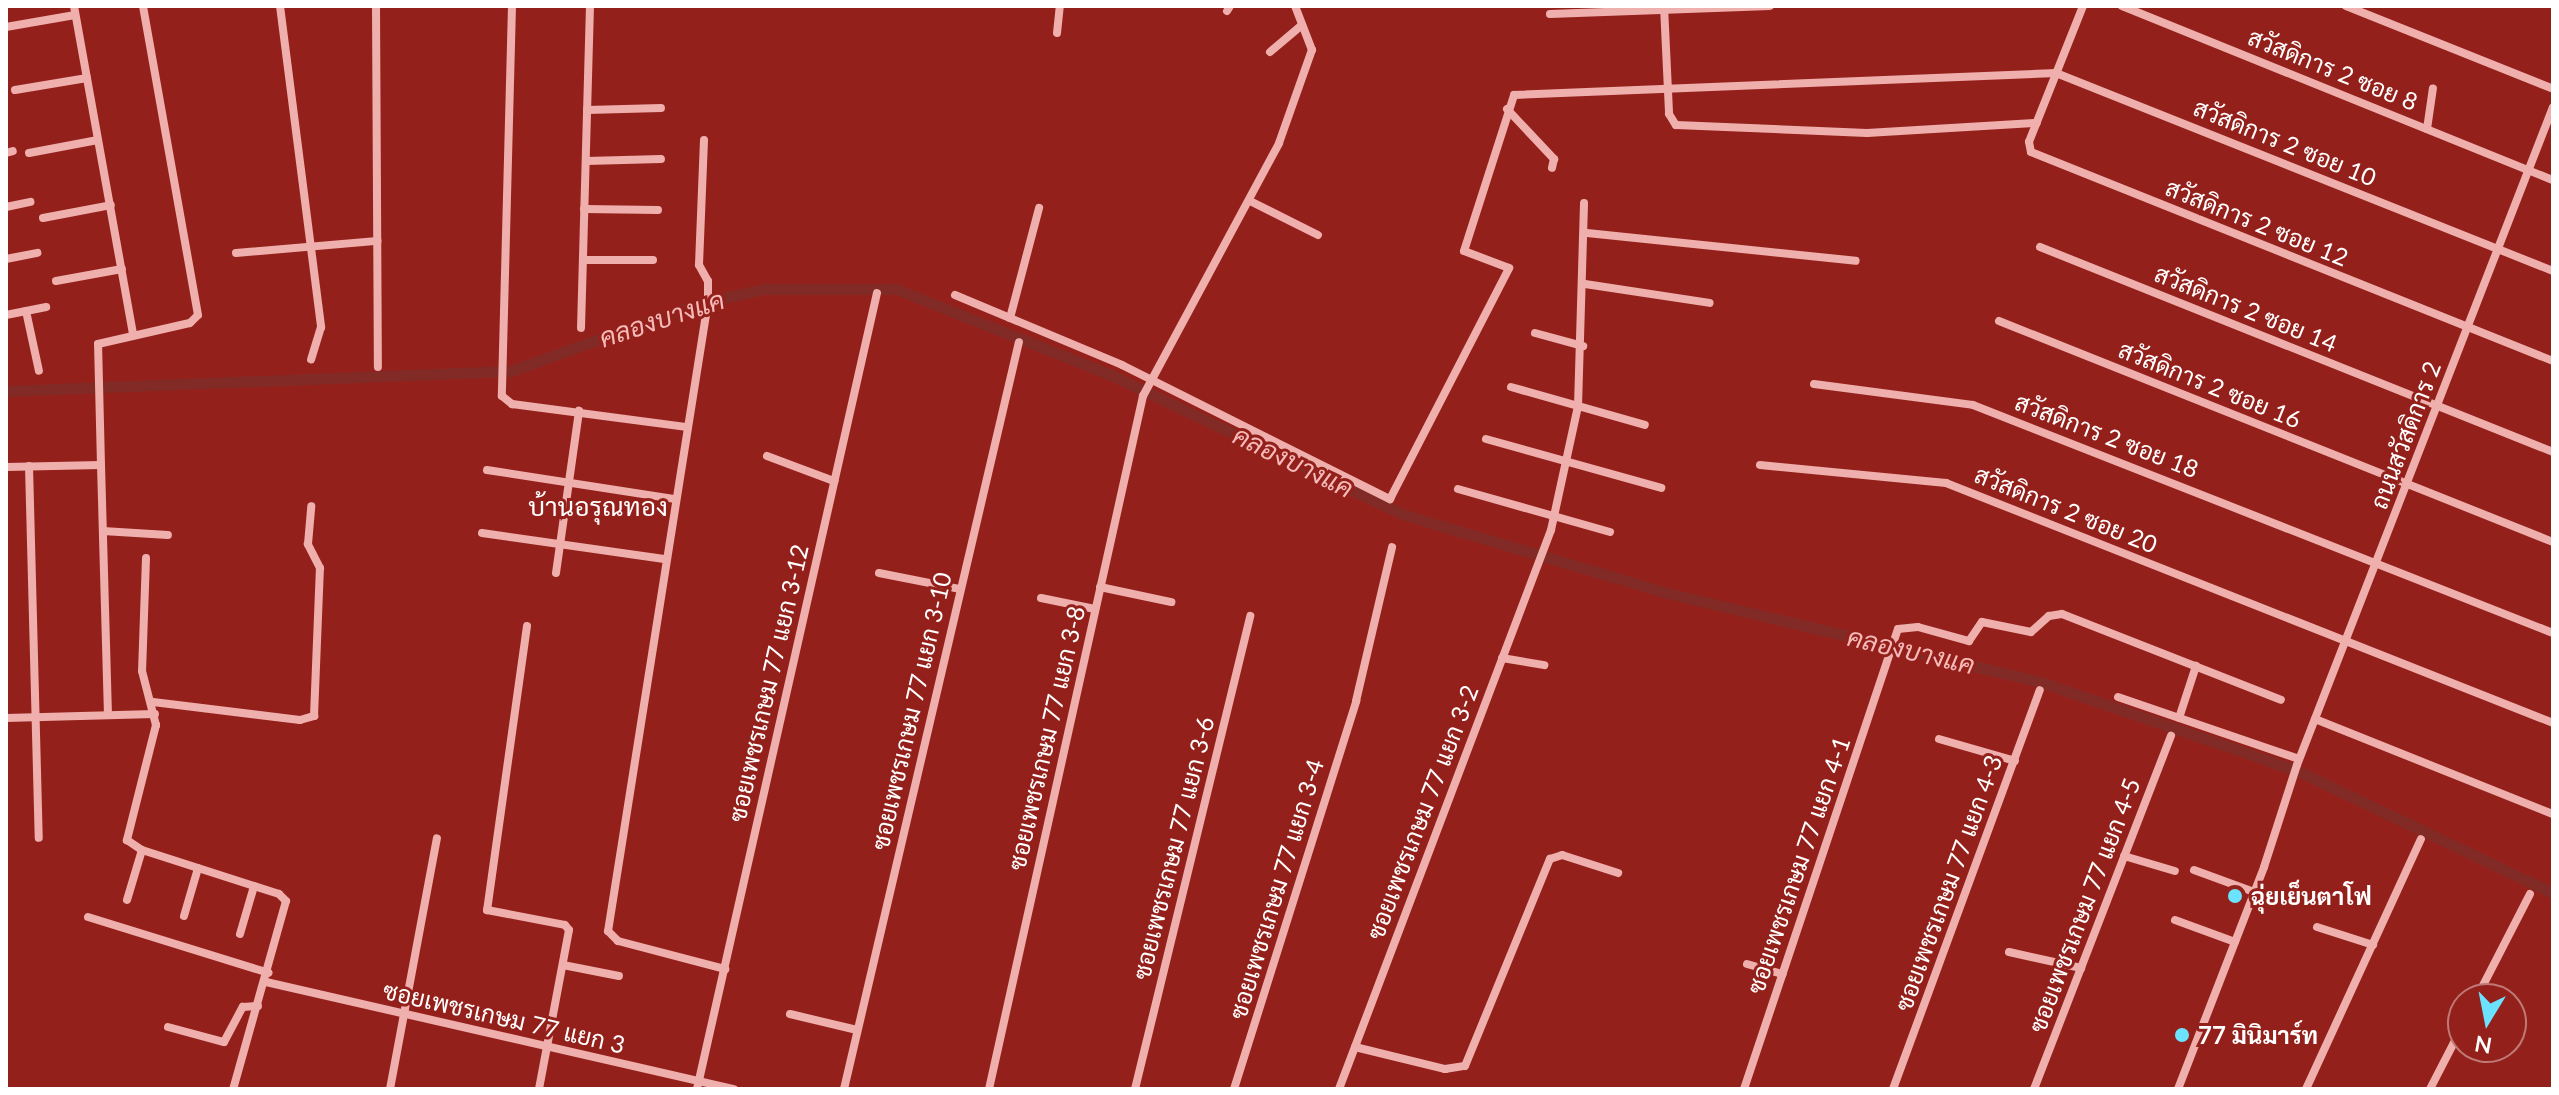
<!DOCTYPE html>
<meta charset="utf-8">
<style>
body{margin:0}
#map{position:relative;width:2559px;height:1095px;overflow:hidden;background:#94201b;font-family:Lato,Sarabun,sans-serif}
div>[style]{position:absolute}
.canal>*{height:11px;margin:-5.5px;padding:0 5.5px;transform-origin:5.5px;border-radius:5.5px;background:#822b26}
.street>*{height:8px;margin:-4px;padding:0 4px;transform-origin:4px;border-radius:4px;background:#efafad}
.dots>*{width:22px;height:22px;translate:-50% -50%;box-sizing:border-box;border:4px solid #94201b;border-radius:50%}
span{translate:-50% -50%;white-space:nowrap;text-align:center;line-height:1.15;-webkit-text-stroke:6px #94201b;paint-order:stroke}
.street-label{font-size:24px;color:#fff}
.poi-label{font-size:24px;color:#fff;font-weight:700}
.left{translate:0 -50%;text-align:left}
.water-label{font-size:26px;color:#f6bab9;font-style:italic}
.neighbourhood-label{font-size:26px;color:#fff}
.frame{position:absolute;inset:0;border:8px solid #fff;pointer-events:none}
.north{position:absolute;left:2447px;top:983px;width:80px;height:80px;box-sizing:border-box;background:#94201b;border:2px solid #bf7976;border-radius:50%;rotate:190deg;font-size:22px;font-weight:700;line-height:32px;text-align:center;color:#fff}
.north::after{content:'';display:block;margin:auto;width:28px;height:36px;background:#6be3ff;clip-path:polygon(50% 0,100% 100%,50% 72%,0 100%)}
</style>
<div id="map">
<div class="canal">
<div style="left:6px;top:391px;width:505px;rotate:-2.27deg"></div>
<div style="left:511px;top:371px;width:200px;rotate:-19.9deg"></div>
<div style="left:699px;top:303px;width:67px;rotate:-12deg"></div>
<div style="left:765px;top:289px;width:131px"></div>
<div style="left:896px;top:289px;width:232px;rotate:21.8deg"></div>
<div style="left:1111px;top:375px;width:326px;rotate:25.5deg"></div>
<div style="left:1405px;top:515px;width:269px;rotate:16.6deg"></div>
<div style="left:1663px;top:592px;width:389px;rotate:13.4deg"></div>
<div style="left:2041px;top:682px;width:272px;rotate:19.1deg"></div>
<div style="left:2298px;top:771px;width:283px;rotate:25.6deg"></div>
</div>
<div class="street">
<div style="left:74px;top:6px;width:333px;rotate:79.8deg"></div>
<div style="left:280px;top:6px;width:324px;rotate:82.7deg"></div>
<div style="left:321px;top:327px;width:34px;rotate:107deg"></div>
<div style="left:376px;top:6px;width:361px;rotate:89.7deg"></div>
<div style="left:512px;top:6px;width:390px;rotate:91.5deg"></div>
<div style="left:502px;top:396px;width:13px;rotate:39deg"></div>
<div style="left:512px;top:404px;width:177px;rotate:7.5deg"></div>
<div style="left:1664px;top:6px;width:108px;rotate:87.3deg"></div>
<div style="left:1669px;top:114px;width:13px;rotate:58deg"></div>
<div style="left:1676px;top:125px;width:191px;rotate:2.4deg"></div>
<div style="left:1867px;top:133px;width:170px;rotate:-3.4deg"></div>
<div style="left:2083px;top:6px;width:146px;rotate:111.7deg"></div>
<div style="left:2029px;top:142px;width:10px;rotate:79deg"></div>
<div style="left:2031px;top:152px;width:562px;rotate:21.82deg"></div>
<div style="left:2122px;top:6px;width:465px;rotate:22deg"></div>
<div style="left:2346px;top:6px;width:223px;rotate:21.8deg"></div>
<div style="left:1227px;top:11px;width:6px;rotate:-59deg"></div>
<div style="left:1550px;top:14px;width:220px;rotate:-2.1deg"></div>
<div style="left:6px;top:27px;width:70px;rotate:-9.9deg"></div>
<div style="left:1057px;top:33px;width:27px;rotate:-84deg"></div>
<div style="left:1270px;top:52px;width:42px;rotate:-40.2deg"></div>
<div style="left:15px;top:90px;width:73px;rotate:-9.5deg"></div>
<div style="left:1507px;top:109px;width:69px;rotate:46.8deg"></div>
<div style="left:1554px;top:159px;width:9px;rotate:103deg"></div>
<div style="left:587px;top:110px;width:74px;rotate:-1.5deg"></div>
<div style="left:2427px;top:129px;width:41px;rotate:-81.7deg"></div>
<div style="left:704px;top:140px;width:125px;rotate:92.3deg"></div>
<div style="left:699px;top:265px;width:18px;rotate:61deg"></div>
<div style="left:708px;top:281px;width:21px;rotate:90deg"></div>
<div style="left:708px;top:302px;width:637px;rotate:99.03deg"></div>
<div style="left:608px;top:931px;width:14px;rotate:45deg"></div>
<div style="left:618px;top:941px;width:111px;rotate:14.7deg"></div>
<div style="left:6px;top:153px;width:7px;rotate:-16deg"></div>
<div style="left:29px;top:153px;width:70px;rotate:-10.7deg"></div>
<div style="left:586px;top:161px;width:75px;rotate:-1.5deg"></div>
<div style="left:1250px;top:201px;width:76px;rotate:26.6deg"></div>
<div style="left:6px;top:207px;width:25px;rotate:-12deg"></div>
<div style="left:584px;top:209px;width:74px;rotate:0.8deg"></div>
<div style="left:43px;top:218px;width:69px;rotate:-10.8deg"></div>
<div style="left:1587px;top:233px;width:270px;rotate:5.9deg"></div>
<div style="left:2040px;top:247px;width:552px;rotate:21.78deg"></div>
<div style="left:236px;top:253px;width:142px;rotate:-4.9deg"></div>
<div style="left:6px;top:259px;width:32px;rotate:-11deg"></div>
<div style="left:583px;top:260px;width:70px"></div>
<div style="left:56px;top:281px;width:67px;rotate:-10.3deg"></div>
<div style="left:1585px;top:284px;width:126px;rotate:8.6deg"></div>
<div style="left:955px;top:295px;width:181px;rotate:22.7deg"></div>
<div style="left:1122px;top:365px;width:300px;rotate:26.6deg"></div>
<div style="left:1390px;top:499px;width:260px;rotate:-62.7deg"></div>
<div style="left:1509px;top:268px;width:48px;rotate:-159.3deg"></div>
<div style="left:1464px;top:251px;width:164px;rotate:-72.2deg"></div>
<div style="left:1514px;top:95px;width:542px;rotate:-2.32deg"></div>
<div style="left:2056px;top:73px;width:535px;rotate:21.72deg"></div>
<div style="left:26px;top:311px;width:61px;rotate:77.8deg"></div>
<div style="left:6px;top:315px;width:41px;rotate:-11.3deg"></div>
<div style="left:1010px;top:318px;width:114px;rotate:-75.2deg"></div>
<div style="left:1999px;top:321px;width:596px;rotate:21.75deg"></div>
<div style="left:581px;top:328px;width:322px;rotate:-88.4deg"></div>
<div style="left:1535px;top:333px;width:50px;rotate:15.2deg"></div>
<div style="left:1814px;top:384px;width:160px;rotate:7.5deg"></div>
<div style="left:1973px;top:405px;width:623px;rotate:21.46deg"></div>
<div style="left:1511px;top:387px;width:139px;rotate:15.8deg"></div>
<div style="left:1486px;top:439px;width:182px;rotate:15.6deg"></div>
<div style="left:767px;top:456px;width:72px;rotate:20.5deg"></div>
<div style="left:101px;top:465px;width:249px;rotate:88.4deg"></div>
<div style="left:1760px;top:465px;width:187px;rotate:5.5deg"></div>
<div style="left:1946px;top:483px;width:653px;rotate:21.57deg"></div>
<div style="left:29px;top:466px;width:372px;rotate:88.5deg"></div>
<div style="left:6px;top:467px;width:95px;rotate:-1.2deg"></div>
<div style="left:101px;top:465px;width:121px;rotate:-91.4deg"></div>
<div style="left:98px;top:344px;width:94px;rotate:-12.9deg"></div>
<div style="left:190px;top:323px;width:11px;rotate:-45deg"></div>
<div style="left:198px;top:315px;width:314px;rotate:-100.1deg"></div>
<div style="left:487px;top:470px;width:189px;rotate:8.8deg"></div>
<div style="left:1458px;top:489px;width:158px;rotate:15.8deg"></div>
<div style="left:103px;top:531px;width:65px;rotate:3.5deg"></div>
<div style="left:482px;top:533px;width:184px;rotate:8.1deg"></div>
<div style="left:146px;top:558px;width:113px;rotate:92deg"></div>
<div style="left:142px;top:671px;width:56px;rotate:75.5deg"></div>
<div style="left:156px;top:725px;width:119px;rotate:104.2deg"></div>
<div style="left:127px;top:840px;width:18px;rotate:34deg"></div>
<div style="left:142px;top:850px;width:144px;rotate:17.8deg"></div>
<div style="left:279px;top:894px;width:10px;rotate:45deg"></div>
<div style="left:286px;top:901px;width:195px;rotate:105.7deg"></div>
<div style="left:556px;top:573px;width:164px;rotate:-81.9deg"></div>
<div style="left:879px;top:573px;width:83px;rotate:11.2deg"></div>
<div style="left:1100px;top:587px;width:73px;rotate:11.9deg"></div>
<div style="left:1041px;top:598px;width:55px;rotate:11.5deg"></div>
<div style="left:527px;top:626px;width:287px;rotate:98deg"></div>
<div style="left:487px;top:910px;width:79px;rotate:10.9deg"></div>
<div style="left:565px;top:925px;width:6px;rotate:51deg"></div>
<div style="left:569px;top:930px;width:162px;rotate:100.7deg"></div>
<div style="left:1502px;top:658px;width:43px;rotate:9.5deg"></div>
<div style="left:2118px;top:697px;width:191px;rotate:18.9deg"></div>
<div style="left:153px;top:702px;width:148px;rotate:7deg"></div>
<div style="left:300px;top:720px;width:15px;rotate:-16deg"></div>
<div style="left:314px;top:716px;width:148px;rotate:-87.7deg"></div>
<div style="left:320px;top:568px;width:27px;rotate:-117deg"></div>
<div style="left:308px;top:544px;width:38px;rotate:-85deg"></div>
<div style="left:6px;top:718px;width:149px;rotate:-1.5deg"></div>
<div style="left:2179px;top:718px;width:55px;rotate:-71.9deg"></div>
<div style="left:2315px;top:719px;width:256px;rotate:21.8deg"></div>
<div style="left:1939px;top:739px;width:79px;rotate:16.1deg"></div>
<div style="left:2124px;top:856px;width:53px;rotate:16.4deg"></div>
<div style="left:2194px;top:870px;width:64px;rotate:20.1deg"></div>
<div style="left:127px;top:900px;width:52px;rotate:-73.3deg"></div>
<div style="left:184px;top:916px;width:50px;rotate:-73.7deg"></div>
<div style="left:88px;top:917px;width:189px;rotate:17.2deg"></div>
<div style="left:2175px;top:920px;width:64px;rotate:20.1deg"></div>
<div style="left:2317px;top:927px;width:59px;rotate:17.8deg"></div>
<div style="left:240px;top:934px;width:50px;rotate:-73.7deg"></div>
<div style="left:2009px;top:952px;width:74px;rotate:12.5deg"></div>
<div style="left:1747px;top:964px;width:37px;rotate:16deg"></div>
<div style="left:563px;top:965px;width:57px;rotate:11.1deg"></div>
<div style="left:266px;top:982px;width:480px;rotate:12.9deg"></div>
<div style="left:2476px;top:999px;width:118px;rotate:-62.8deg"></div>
<div style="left:790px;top:1014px;width:69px;rotate:13.4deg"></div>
<div style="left:168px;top:1027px;width:58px;rotate:15deg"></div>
<div style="left:224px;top:1042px;width:40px;rotate:-62deg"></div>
<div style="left:243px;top:1007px;width:15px;rotate:-4deg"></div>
<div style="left:1355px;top:1047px;width:93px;rotate:13.7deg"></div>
<div style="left:1445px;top:1069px;width:20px;rotate:-9deg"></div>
<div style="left:1465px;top:1066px;width:224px;rotate:-67.7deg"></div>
<div style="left:1550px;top:859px;width:13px;rotate:-18deg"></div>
<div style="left:1562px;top:855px;width:59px;rotate:17.8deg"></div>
<div style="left:390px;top:1089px;width:255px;rotate:-79.4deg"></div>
<div style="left:697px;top:1089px;width:816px;rotate:-77.26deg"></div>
<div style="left:844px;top:1089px;width:767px;rotate:-76.82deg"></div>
<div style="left:989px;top:1089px;width:710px;rotate:-77.47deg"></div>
<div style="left:1143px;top:396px;width:287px;rotate:-61.7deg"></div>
<div style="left:1279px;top:143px;width:99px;rotate:-70.5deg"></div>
<div style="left:1312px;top:50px;width:47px;rotate:-111.1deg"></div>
<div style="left:1135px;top:1089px;width:487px;rotate:-76.3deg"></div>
<div style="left:1234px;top:1089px;width:407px;rotate:-72.5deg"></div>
<div style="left:1356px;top:701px;width:158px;rotate:-76.8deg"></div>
<div style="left:1339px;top:1089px;width:598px;rotate:-69.23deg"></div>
<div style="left:1551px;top:530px;width:127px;rotate:-77.7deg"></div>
<div style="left:1578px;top:406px;width:203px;rotate:-88.3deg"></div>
<div style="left:1744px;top:1089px;width:485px;rotate:-71.5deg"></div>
<div style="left:1898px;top:629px;width:20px;rotate:-6deg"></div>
<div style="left:1918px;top:627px;width:53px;rotate:15.4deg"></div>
<div style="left:1969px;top:641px;width:23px;rotate:-56deg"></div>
<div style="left:1982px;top:622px;width:50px;rotate:11.5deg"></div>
<div style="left:2031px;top:632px;width:24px;rotate:-42deg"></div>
<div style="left:2049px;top:616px;width:13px;rotate:-9deg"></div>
<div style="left:2062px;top:614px;width:235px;rotate:21.4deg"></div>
<div style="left:1893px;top:1089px;width:425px;rotate:-69.8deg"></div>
<div style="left:2034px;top:1089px;width:379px;rotate:-68.8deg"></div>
<div style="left:2178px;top:1089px;width:238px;rotate:-68.8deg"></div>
<div style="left:2264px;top:867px;width:107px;rotate:-72.1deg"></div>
<div style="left:2297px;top:765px;width:706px;rotate:-68.74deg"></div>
<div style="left:2306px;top:1089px;width:275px;rotate:-65.3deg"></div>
<div style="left:2430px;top:1089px;width:72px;rotate:-62.7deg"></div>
</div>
<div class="dots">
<div style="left:2235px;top:896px;background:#6be3ff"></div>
<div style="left:2182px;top:1035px;background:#6be3ff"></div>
</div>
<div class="street-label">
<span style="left:2333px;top:69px;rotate:22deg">สวัสดิการ 2 ซอย 8</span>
<span style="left:2285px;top:142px;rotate:22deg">สวัสดิการ 2 ซอย 10</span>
<span style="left:2257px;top:222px;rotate:22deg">สวัสดิการ 2 ซอย 12</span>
<span style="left:2246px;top:308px;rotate:22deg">สวัสดิการ 2 ซอย 14</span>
<span style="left:2210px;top:384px;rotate:22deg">สวัสดิการ 2 ซอย 16</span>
<span style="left:2107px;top:435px;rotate:21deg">สวัสดิการ 2 ซอย 18</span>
<span style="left:2405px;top:435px;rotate:-69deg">ถนนสวัสดิการ 2</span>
<span style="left:2066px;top:509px;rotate:22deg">สวัสดิการ 2 ซอย 20</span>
<span style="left:768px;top:683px;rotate:-77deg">ซอยเพชรเกษม 77 แยก 3-12</span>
<span style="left:911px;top:711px;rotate:-77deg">ซอยเพชรเกษม 77 แยก 3-10</span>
<span style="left:1046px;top:738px;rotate:-77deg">ซอยเพชรเกษม 77 แยก 3-8</span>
<span style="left:1422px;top:812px;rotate:-69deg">ซอยเพชรเกษม 77 แยก 3-2</span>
<span style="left:1173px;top:848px;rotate:-76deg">ซอยเพชรเกษม 77 แยก 3-6</span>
<span style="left:1798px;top:865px;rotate:-71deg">ซอยเพชรเกษม 77 แยก 4-1</span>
<span style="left:1948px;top:883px;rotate:-70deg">ซอยเพชรเกษม 77 แยก 4-3</span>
<span style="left:1276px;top:889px;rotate:-73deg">ซอยเพชรเกษม 77 แยก 3-4</span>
<span style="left:2084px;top:905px;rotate:-69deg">ซอยเพชรเกษม 77 แยก 4-5</span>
<span style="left:504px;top:1017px;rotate:13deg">ซอยเพชรเกษม 77 แยก 3</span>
</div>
<div class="poi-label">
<span class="left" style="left:2251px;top:896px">ฉุ่ยเย็นตาโฟ</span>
<span class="left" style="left:2198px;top:1035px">77 มินิมาร์ท</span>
</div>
<div class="water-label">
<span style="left:662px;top:319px;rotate:-18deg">คลองบางแค</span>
<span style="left:1293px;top:462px;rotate:26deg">คลองบางแค</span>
<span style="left:1911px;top:651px;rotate:13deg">คลองบางแค</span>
</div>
<div class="neighbourhood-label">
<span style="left:598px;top:507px">บ้านอรุณทอง</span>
</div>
<div class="frame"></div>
<div class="north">N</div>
</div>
